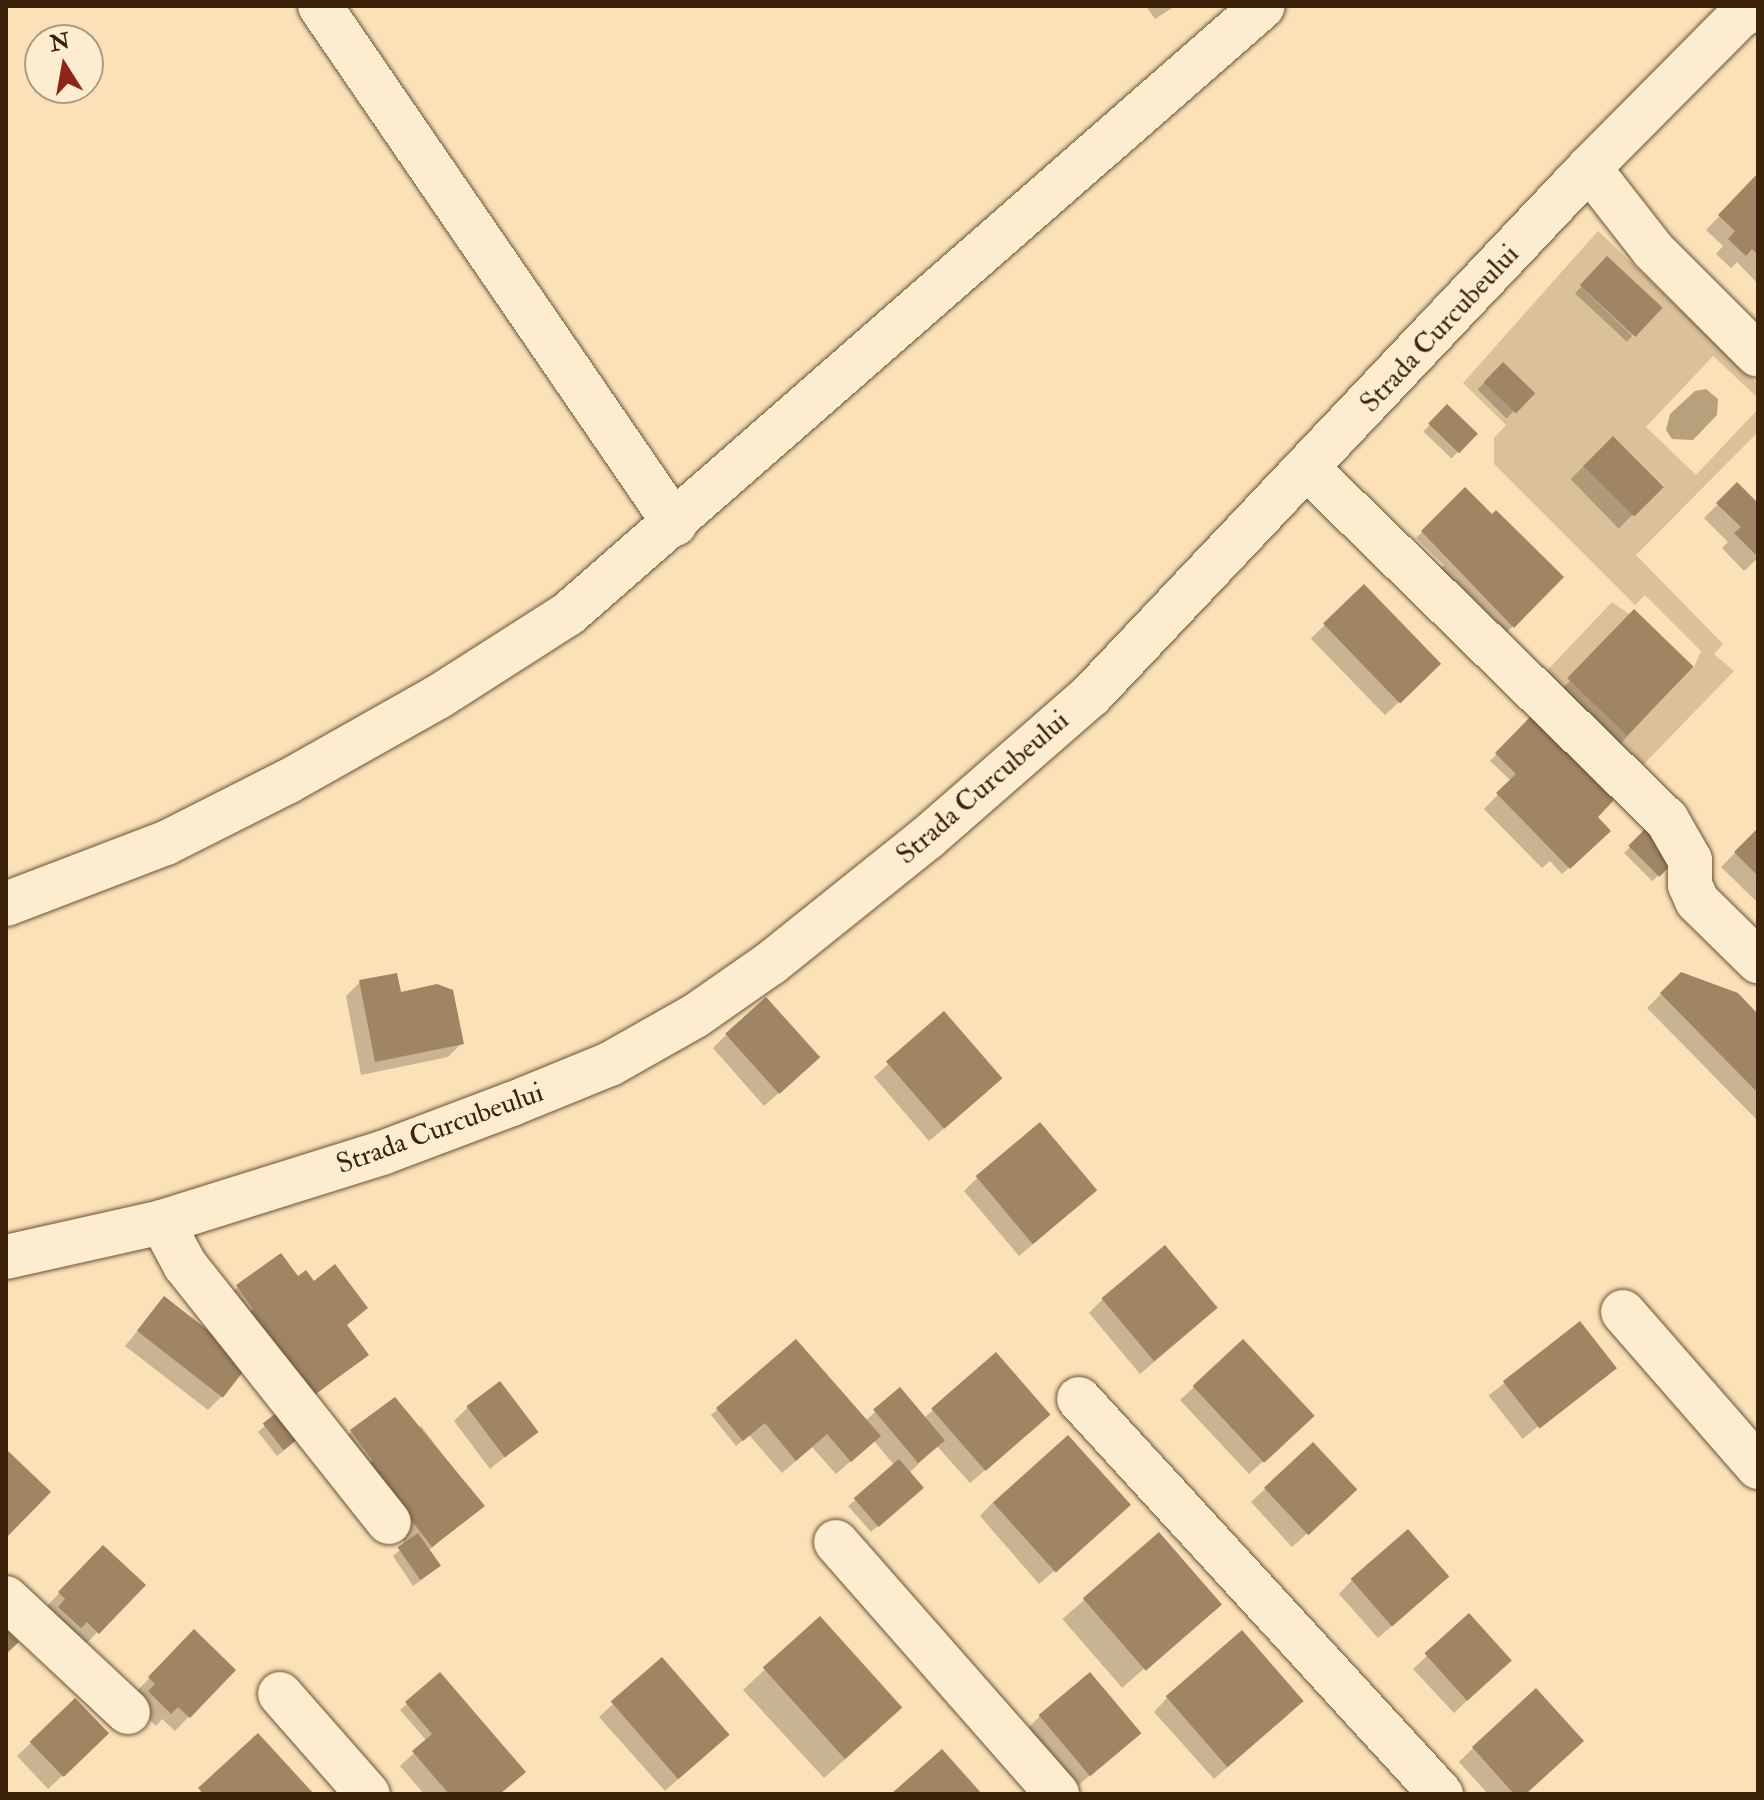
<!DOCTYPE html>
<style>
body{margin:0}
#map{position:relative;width:1764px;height:1800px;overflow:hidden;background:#fae1b7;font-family:"IM FELL Double Pica",serif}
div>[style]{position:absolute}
.green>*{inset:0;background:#dac199}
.water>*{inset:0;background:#b9a07c}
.shadow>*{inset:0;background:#0003;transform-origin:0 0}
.building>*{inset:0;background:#9f8563;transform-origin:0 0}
.roads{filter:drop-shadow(0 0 2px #6c5234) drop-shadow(0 0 2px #6c5234)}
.minor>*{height:44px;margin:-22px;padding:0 22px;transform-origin:22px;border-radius:22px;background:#fcecd0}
span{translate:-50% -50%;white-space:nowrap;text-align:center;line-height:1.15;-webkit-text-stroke:6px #fcecd0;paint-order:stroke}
.street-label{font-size:28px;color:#3c2208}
.frame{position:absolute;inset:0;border:8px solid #3c2208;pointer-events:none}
.north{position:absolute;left:24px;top:24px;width:80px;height:80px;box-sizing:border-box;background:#fcecd0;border:2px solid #af9b80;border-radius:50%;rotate:349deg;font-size:22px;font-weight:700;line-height:32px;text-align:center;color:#3c2208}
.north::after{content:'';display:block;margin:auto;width:28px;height:36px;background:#8f2418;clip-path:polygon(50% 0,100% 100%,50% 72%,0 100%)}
</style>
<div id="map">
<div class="green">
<div style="clip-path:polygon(evenodd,1598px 231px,1758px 384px,1758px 398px,1713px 356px,1646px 427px,1696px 475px,1758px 409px,1758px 432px,1636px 555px,1723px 644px,1714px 654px,1734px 671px,1643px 765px,1633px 765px,1540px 678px,1612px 602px,1629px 614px,1627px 736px,1694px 667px,1701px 651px,1645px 595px,1635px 605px,1494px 464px,1494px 438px,1506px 425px,1463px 383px,1598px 231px,1579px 285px,1661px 309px,1633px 337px,1579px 285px,1598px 231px,1613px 436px,1664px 486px,1664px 487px,1584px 465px,1613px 436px)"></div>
</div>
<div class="water">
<div style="clip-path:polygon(1706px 389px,1718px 399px,1717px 415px,1693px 440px,1672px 439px,1666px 430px,1670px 414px,1695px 391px)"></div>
</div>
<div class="shadow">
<div style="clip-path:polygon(1146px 6px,1175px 6px,1155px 19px)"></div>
<div style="clip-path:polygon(1758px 176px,1758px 284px,1737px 262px,1731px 268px,1716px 254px,1723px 246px,1706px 230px)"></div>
<div style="left:1607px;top:259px;width:71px;height:47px;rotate:43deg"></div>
<div style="left:1503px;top:364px;width:41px;height:36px;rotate:45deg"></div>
<div style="left:1447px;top:407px;width:39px;height:34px;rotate:44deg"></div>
<div style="left:1613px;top:438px;width:69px;height:59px;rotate:46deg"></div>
<div style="clip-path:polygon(1737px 485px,1758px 503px,1758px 558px,1744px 571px,1722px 548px,1728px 542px,1704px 518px)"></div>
<div style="clip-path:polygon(1465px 490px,1561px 577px,1499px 640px,1433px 575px,1444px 565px,1416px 538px)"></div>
<div style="left:1364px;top:587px;width:107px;height:74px;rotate:46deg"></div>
<div style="left:1634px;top:612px;width:80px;height:113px;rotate:43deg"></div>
<div style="clip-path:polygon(1531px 719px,1564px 847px,1608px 831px,1562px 874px,1550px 861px,1542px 868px,1484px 809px,1511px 781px,1490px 761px)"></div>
<div style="clip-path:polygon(1758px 830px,1758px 903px,1721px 867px)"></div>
<div style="left:1646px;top:831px;width:40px;height:31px;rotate:45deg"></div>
<div style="clip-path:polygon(1681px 974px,1758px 1017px,1758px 1121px,1647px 1008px)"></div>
<div style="clip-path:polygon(360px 982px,399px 995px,462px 1043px,448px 1057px,361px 1075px,346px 996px)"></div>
<div style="clip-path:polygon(944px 1014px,987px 1092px,929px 1141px,874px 1077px)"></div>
<div style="clip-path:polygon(726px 1035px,804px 1071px,764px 1106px,713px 1048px)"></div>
<div style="clip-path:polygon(978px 1177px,1081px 1203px,1019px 1256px,964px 1191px)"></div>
<div style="clip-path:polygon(296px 1275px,366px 1355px,296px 1410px,231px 1293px,238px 1287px)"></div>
<div style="clip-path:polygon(164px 1299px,222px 1396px,208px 1410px,125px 1346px)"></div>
<div style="clip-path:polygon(1103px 1299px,1202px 1321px,1140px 1374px,1089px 1313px)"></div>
<div style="left:1580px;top:1324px;width:55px;height:116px;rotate:52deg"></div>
<div style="clip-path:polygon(796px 1342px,865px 1421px,900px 1390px,924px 1418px,996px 1354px,1034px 1428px,970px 1483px,937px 1446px,909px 1473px,915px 1494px,871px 1532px,848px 1506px,895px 1466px,874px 1441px,836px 1474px,812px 1447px,782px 1473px,749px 1435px,736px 1446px,711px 1415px)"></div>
<div style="clip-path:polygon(1194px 1387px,1298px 1430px,1249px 1474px,1180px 1400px)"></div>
<div style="clip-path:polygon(468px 1407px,535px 1432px,490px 1469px,454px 1421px)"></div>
<div style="clip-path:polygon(279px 1413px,292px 1444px,277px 1456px,258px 1432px)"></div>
<div style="clip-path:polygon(421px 1426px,482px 1506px,428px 1551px,432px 1572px,413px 1586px,393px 1556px,406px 1545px,356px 1480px,345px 1438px,351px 1432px,410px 1435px)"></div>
<div style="clip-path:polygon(1313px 1444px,1340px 1504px,1292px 1547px,1251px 1502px)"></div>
<div style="clip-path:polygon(993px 1502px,1114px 1519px,1039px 1584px,980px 1516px)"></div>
<div style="left:1159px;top:1535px;width:91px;height:128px;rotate:49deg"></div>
<div style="clip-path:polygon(90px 1561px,143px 1585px,84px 1646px,46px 1607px)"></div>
<div style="clip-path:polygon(1352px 1580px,1433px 1590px,1378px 1638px,1339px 1594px)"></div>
<div style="clip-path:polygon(1469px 1616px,1496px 1673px,1454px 1713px,1413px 1669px)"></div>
<div style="clip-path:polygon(820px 1618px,880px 1728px,824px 1778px,743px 1690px)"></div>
<div style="clip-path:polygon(194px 1632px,234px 1670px,175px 1731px,162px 1719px,156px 1726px,136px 1706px,136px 1692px)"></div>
<div style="clip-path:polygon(440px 1675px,499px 1794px,424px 1794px,400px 1766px,427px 1741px,400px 1710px)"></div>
<div style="clip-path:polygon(1167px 1698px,1288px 1715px,1214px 1779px,1154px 1712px)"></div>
<div style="clip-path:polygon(75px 1701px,93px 1747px,48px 1789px,17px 1756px)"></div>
<div style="clip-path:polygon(613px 1704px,714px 1747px,665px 1791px,599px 1717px)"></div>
<div style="clip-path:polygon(1040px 1716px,1125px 1746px,1075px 1788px,1026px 1730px)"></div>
<div style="clip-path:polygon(1473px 1748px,1525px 1794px,1488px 1794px,1459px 1762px)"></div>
</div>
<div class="building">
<div style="clip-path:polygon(1758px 173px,1758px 255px,1752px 249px,1746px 256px,1728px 239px,1735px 231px,1718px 215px)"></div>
<div style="left:1607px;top:256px;width:76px;height:40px;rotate:43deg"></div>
<div style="left:1503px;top:362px;width:45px;height:28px;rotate:44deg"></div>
<div style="left:1447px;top:404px;width:43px;height:27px;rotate:44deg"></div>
<div style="left:1613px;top:436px;width:72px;height:42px;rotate:45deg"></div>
<div style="clip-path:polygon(1737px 482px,1758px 503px,1758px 557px,1734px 533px,1741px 527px,1716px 503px)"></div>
<div style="clip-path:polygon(1465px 487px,1492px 514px,1496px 510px,1564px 577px,1514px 628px,1421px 531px)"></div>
<div style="left:1364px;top:584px;width:111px;height:57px;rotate:46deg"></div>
<div style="left:1634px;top:609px;width:83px;height:96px;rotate:44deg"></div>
<div style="clip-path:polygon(1531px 716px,1614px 800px,1598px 817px,1611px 831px,1570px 869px,1496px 793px,1516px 774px,1495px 753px)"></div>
<div style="left:1646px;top:828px;width:44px;height:25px;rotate:45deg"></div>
<div style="clip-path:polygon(1758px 828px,1758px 876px,1734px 852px)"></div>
<div style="clip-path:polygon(1681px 972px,1738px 993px,1758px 1014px,1758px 1093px,1660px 993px)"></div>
<div style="clip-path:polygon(397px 973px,401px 992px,437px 984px,453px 990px,464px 1044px,375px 1062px,359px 980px)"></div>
<div style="left:766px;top:997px;width:81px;height:55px;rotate:48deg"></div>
<div style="left:944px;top:1011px;width:89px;height:77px;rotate:49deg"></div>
<div style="left:1040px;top:1122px;width:89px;height:84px;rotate:50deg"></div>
<div style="left:1165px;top:1245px;width:82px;height:83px;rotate:50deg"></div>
<div style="clip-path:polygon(281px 1253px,298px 1276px,306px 1270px,314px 1281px,335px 1264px,368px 1308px,347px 1325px,369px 1355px,310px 1398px,247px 1314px,253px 1309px,236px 1285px)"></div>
<div style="left:164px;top:1296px;width:109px;height:44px;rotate:38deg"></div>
<div style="left:1580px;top:1321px;width:60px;height:98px;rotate:52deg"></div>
<div style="clip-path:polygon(796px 1339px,881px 1436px,851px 1462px,827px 1434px,796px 1461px,765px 1423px,743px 1441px,716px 1408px)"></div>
<div style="left:1243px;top:1339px;width:105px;height:69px;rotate:47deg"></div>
<div style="left:996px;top:1352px;width:83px;height:86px;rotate:49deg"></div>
<div style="left:500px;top:1381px;width:64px;height:42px;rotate:53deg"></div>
<div style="left:900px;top:1387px;width:70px;height:35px;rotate:50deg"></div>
<div style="clip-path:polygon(395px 1397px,485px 1506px,432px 1547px,368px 1464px,373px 1461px,350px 1430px)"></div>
<div style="left:280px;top:1410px;width:34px;height:22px;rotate:52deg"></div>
<div style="left:1068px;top:1435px;width:94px;height:101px;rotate:48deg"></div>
<div style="left:1313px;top:1442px;width:65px;height:67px;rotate:47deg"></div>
<div style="clip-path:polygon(8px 1451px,51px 1492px,6px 1538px,6px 1454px)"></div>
<div style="left:899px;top:1459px;width:38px;height:60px;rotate:49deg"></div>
<div style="left:1408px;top:1529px;width:63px;height:76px;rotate:49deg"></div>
<div style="left:1159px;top:1532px;width:96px;height:101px;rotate:49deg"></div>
<div style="left:418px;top:1533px;width:40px;height:25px;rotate:55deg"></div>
<div style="clip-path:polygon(103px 1545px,146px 1585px,99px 1634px,87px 1622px,81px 1628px,58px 1607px,65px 1599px,58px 1592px)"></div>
<div style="left:1469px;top:1613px;width:64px;height:60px;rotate:48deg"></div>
<div style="left:820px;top:1616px;width:123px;height:77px;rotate:48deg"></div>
<div style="clip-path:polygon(6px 1629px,19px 1642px,6px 1654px)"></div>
<div style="clip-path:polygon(194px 1629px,236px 1670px,190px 1718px,178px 1707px,171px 1714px,148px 1691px,155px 1684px,148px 1677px)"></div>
<div style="left:1242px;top:1630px;width:94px;height:101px;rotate:49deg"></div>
<div style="left:662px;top:1657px;width:103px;height:68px;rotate:49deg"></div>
<div style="clip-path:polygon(440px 1672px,526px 1772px,500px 1794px,449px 1794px,412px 1751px,432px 1734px,405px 1702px)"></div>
<div style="left:1090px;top:1672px;width:80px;height:67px;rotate:50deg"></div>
<div style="clip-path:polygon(1536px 1688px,1584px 1741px,1526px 1794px,1514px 1794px,1472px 1747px)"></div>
<div style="left:75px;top:1698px;width:49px;height:63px;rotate:46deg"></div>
<div style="clip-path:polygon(258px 1733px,314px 1794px,203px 1794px,198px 1788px)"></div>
<div style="clip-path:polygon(942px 1749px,982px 1794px,891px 1794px)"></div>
</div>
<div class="roads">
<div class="minor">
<div style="left:320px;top:6px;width:628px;rotate:55.58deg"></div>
<div style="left:1589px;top:168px;width:104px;rotate:52deg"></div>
<div style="left:1653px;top:250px;width:148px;rotate:45deg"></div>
<div style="left:1309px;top:470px;width:501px;rotate:44.35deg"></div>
<div style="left:1667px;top:820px;width:46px;rotate:60.1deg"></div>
<div style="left:1690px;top:860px;width:25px;rotate:90deg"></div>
<div style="left:1690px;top:885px;width:17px;rotate:66deg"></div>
<div style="left:1697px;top:901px;width:86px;rotate:44.5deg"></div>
<div style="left:6px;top:904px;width:171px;rotate:-20.9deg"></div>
<div style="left:166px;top:843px;width:136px;rotate:-26.8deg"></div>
<div style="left:287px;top:782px;width:173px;rotate:-29.4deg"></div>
<div style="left:438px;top:697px;width:154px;rotate:-32.6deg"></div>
<div style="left:568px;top:614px;width:923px;rotate:-41.18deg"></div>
<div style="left:162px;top:1222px;width:49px;rotate:61.9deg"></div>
<div style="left:185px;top:1265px;width:328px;rotate:51.6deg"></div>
<div style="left:6px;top:1257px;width:160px;rotate:-12.6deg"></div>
<div style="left:162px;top:1222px;width:231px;rotate:-17.4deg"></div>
<div style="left:382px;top:1153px;width:139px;rotate:-20.7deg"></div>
<div style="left:512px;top:1104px;width:106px;rotate:-22.2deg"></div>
<div style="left:610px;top:1064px;width:98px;rotate:-29.5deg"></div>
<div style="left:695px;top:1016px;width:93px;rotate:-34.9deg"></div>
<div style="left:771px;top:963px;width:200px;rotate:-38.7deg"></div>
<div style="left:927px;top:838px;width:218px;rotate:-41.1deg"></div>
<div style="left:1091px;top:695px;width:725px;rotate:-46.62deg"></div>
<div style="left:1589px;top:168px;width:213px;rotate:-45.2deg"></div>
<div style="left:1739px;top:17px;width:21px;rotate:-31deg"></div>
<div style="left:1623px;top:1312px;width:206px;rotate:48.9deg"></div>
<div style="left:1079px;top:1399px;width:536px;rotate:47.5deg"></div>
<div style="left:836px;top:1542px;width:335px;rotate:48.7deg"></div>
<div style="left:6px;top:1598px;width:167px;rotate:43.1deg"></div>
<div style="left:280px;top:1694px;width:133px;rotate:48.7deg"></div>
</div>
</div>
<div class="street-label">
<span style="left:1440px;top:329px;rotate:-47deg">Strada Curcubeului</span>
<span style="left:983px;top:788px;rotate:-41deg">Strada Curcubeului</span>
<span style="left:440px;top:1129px;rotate:-20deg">Strada Curcubeului</span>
</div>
<div class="frame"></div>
<div class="north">N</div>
</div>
